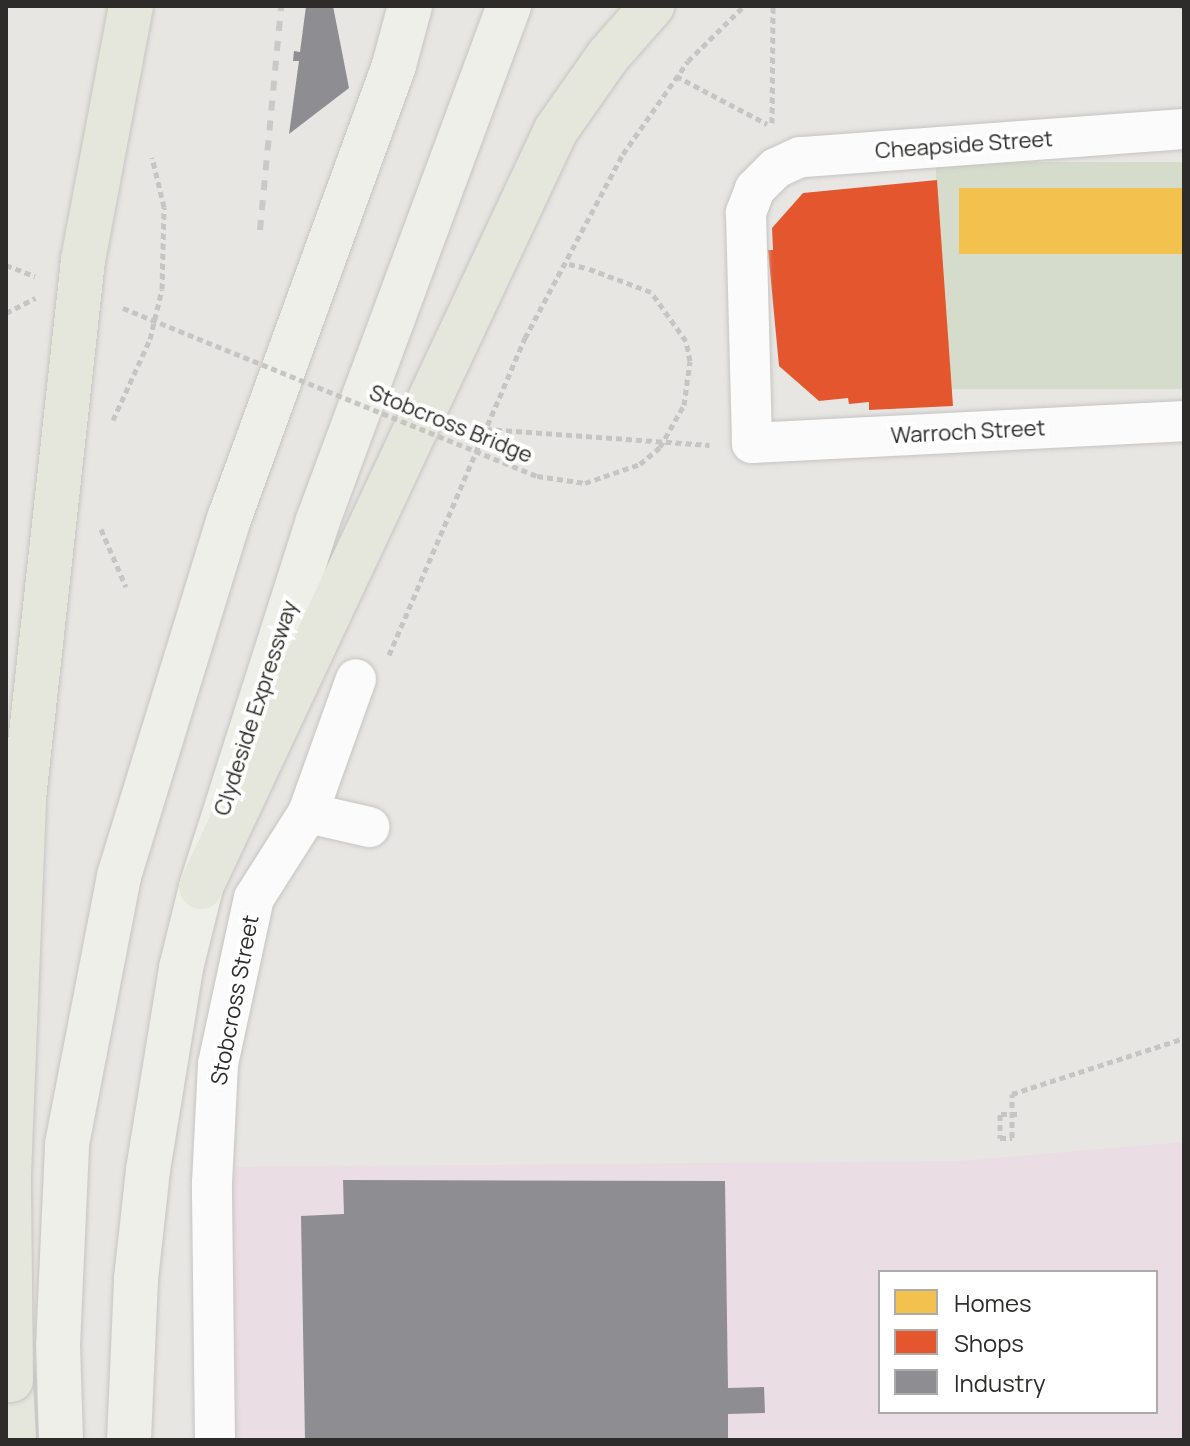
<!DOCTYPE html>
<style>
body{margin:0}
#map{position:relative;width:1190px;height:1446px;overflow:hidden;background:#e8e6e3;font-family:Manrope,sans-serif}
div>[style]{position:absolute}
.industrial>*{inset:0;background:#eadde4}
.green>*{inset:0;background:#d5dccb;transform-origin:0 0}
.homes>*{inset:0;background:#f2c14e;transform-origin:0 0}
.shops>*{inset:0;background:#e4572e}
.industry>*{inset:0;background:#8d8d92}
.path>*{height:5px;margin-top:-2.5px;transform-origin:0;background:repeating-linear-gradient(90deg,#c6c5c4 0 6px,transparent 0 10px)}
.roads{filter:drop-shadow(0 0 2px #c6c4c3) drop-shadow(0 0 2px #c6c4c3)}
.minor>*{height:40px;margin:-20px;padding:0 20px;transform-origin:20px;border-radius:20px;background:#fcfbfb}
.primary>*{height:44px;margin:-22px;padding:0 22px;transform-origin:22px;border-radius:22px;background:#eeefe8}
.motorway>*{height:44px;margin:-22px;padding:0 22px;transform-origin:22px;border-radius:22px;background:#e5e7dc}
.rail>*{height:6px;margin-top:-3px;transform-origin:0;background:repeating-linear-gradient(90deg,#c9c9c9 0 10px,transparent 0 20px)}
.path-bridge>*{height:5px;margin-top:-2.5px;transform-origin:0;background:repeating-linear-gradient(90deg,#c6c5c4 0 6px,transparent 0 10px)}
.bridges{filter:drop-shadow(0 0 2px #c5c4c2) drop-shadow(0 0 2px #c5c4c2)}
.motorway-bridge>*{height:44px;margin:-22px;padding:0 22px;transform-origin:22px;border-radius:22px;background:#e5e7dc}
span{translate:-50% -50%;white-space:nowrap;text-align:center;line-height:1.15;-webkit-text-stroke:8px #fff;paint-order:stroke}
.street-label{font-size:22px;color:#2d2c2a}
.frame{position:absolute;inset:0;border:8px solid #2d2c2a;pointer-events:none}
.legend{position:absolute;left:878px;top:1270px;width:280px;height:144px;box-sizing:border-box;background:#fff;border:2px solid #ababaa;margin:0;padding:10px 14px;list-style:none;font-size:24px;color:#2d2c2a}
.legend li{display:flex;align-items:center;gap:16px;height:40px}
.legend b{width:40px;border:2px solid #ababaa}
</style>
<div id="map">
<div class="industrial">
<div style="clip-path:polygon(evenodd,1184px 1142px,1184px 1440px,202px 1440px,236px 1167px,960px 1161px,1184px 1142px,880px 1272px,1156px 1272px,1156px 1412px,880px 1412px,880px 1272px)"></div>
</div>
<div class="green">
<div style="left:1184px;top:162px;width:227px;height:248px;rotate:90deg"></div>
</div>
<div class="homes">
<div style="left:1184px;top:188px;width:66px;height:225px;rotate:90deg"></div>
</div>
<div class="shops">
<div style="clip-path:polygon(937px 180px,953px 406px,869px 410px,869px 402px,849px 404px,848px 398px,819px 401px,779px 366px,768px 250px,773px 250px,772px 228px,803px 193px)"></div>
</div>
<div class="industry">
<div style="clip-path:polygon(306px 6px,333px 6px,349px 88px,289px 134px,299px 61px,293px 61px,294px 51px,300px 52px)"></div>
<div style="clip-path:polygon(343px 1180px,725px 1181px,728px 1388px,764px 1387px,765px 1413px,728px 1414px,728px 1440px,305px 1440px,301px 1216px,344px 1214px)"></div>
</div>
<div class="path">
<div style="left:1181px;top:6px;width:3px;rotate:18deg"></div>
<div style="left:676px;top:76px;width:103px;rotate:27.8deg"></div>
<div style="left:772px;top:123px;width:117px;rotate:-89.5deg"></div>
<div style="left:569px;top:264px;width:18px;rotate:13deg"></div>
<div style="left:6px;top:265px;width:31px;rotate:21deg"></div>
<div style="left:113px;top:420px;width:89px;rotate:-65.4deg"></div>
<div style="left:150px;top:339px;width:51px;rotate:-76.5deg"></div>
<div style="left:162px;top:289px;width:82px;rotate:-88.6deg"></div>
<div style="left:164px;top:207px;width:51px;rotate:-103.5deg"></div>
<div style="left:486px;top:429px;width:224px;rotate:4.1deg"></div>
<div style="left:101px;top:529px;width:63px;rotate:66.7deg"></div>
<div style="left:389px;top:655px;width:345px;rotate:-66.8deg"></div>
<div style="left:525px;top:338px;width:208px;rotate:-62deg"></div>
<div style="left:623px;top:154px;width:113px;rotate:-55deg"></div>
<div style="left:688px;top:61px;width:78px;rotate:-44.5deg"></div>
<div style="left:1017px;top:1114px;width:17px;rotate:180deg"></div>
<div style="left:1000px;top:1114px;width:24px;rotate:90deg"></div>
<div style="left:1000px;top:1138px;width:12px"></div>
<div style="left:1012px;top:1138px;width:44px;rotate:-90deg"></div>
<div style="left:1012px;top:1094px;width:181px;rotate:-18deg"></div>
</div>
<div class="roads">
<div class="minor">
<div style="left:1184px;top:129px;width:385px;rotate:175.8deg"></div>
<div style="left:800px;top:157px;width:26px;rotate:155deg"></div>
<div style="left:776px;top:168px;width:30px;rotate:135deg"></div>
<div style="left:755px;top:189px;width:26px;rotate:111deg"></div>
<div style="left:746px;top:213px;width:230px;rotate:88.5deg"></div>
<div style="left:752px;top:443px;width:433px;rotate:-2.9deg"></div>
<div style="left:308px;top:813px;width:63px;rotate:12.9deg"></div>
<div style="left:215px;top:1440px;width:257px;rotate:-90.7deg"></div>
<div style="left:212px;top:1183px;width:119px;rotate:-87.1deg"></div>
<div style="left:218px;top:1064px;width:170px;rotate:-77.8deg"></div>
<div style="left:254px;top:898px;width:101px;rotate:-57.6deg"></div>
<div style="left:308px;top:813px;width:142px;rotate:-70.3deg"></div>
</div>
<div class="primary">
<div style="left:61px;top:1440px;width:95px;rotate:-91.8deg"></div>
<div style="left:58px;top:1345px;width:201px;rotate:-87.4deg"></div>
<div style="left:67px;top:1144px;width:273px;rotate:-79deg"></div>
<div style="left:119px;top:876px;width:374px;rotate:-72.9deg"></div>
<div style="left:229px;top:519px;width:483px;rotate:-70deg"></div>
<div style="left:394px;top:65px;width:61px;rotate:-74.8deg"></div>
<div style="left:129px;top:1440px;width:161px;rotate:-87.5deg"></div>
<div style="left:136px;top:1279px;width:110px;rotate:-83.7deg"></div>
<div style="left:148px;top:1170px;width:205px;rotate:-80.7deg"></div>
<div style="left:181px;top:968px;width:83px;rotate:-76.1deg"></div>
<div style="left:201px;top:887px;width:382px;rotate:-72.3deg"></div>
<div style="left:317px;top:523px;width:552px;rotate:-69.63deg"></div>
</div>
<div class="motorway">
<div style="left:201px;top:887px;width:836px;rotate:-64.88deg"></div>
<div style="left:556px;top:130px;width:90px;rotate:-54.9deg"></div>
<div style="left:608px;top:56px;width:67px;rotate:-48.7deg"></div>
<div style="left:11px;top:1380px;width:60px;rotate:87.1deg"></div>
</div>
</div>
<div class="rail">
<div style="left:260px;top:230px;width:225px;rotate:-84.6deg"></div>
</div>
<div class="path-bridge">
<div style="left:123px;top:308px;width:447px;rotate:22.1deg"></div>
<div style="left:537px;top:476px;width:49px;rotate:8.3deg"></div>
<div style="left:585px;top:483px;width:58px;rotate:-19.1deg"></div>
<div style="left:640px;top:464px;width:26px;rotate:-40deg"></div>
<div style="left:660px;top:447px;width:48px;rotate:-60.3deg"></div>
<div style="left:684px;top:405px;width:44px;rotate:-82.2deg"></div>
<div style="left:690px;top:361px;width:20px;rotate:-101deg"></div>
<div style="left:686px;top:341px;width:60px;rotate:-125.5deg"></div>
<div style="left:651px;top:292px;width:68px;rotate:-159.4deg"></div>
<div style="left:6px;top:313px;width:33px;rotate:-27deg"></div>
</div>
<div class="bridges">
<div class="motorway-bridge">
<div style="left:11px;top:1380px;width:205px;rotate:-90.6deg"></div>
<div style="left:9px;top:1175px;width:377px;rotate:-87.7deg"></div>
<div style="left:24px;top:798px;width:541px;rotate:-83.74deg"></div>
<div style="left:83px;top:260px;width:258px;rotate:-79.3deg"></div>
</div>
</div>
<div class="street-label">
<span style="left:964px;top:145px;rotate:-4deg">Cheapside Street</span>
<span style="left:451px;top:424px;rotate:22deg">Stobcross Bridge</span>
<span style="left:968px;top:432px;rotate:-3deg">Warroch Street</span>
<span style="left:256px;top:708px;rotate:-72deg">Clydeside Expressway</span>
<span style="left:235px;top:1000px;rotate:-79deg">Stobcross Street</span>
</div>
<div class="frame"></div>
<ul class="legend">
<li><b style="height:22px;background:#f2c14e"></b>Homes</li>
<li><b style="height:22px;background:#e4572e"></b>Shops</li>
<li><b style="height:22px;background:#8d8d92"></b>Industry</li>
</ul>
</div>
